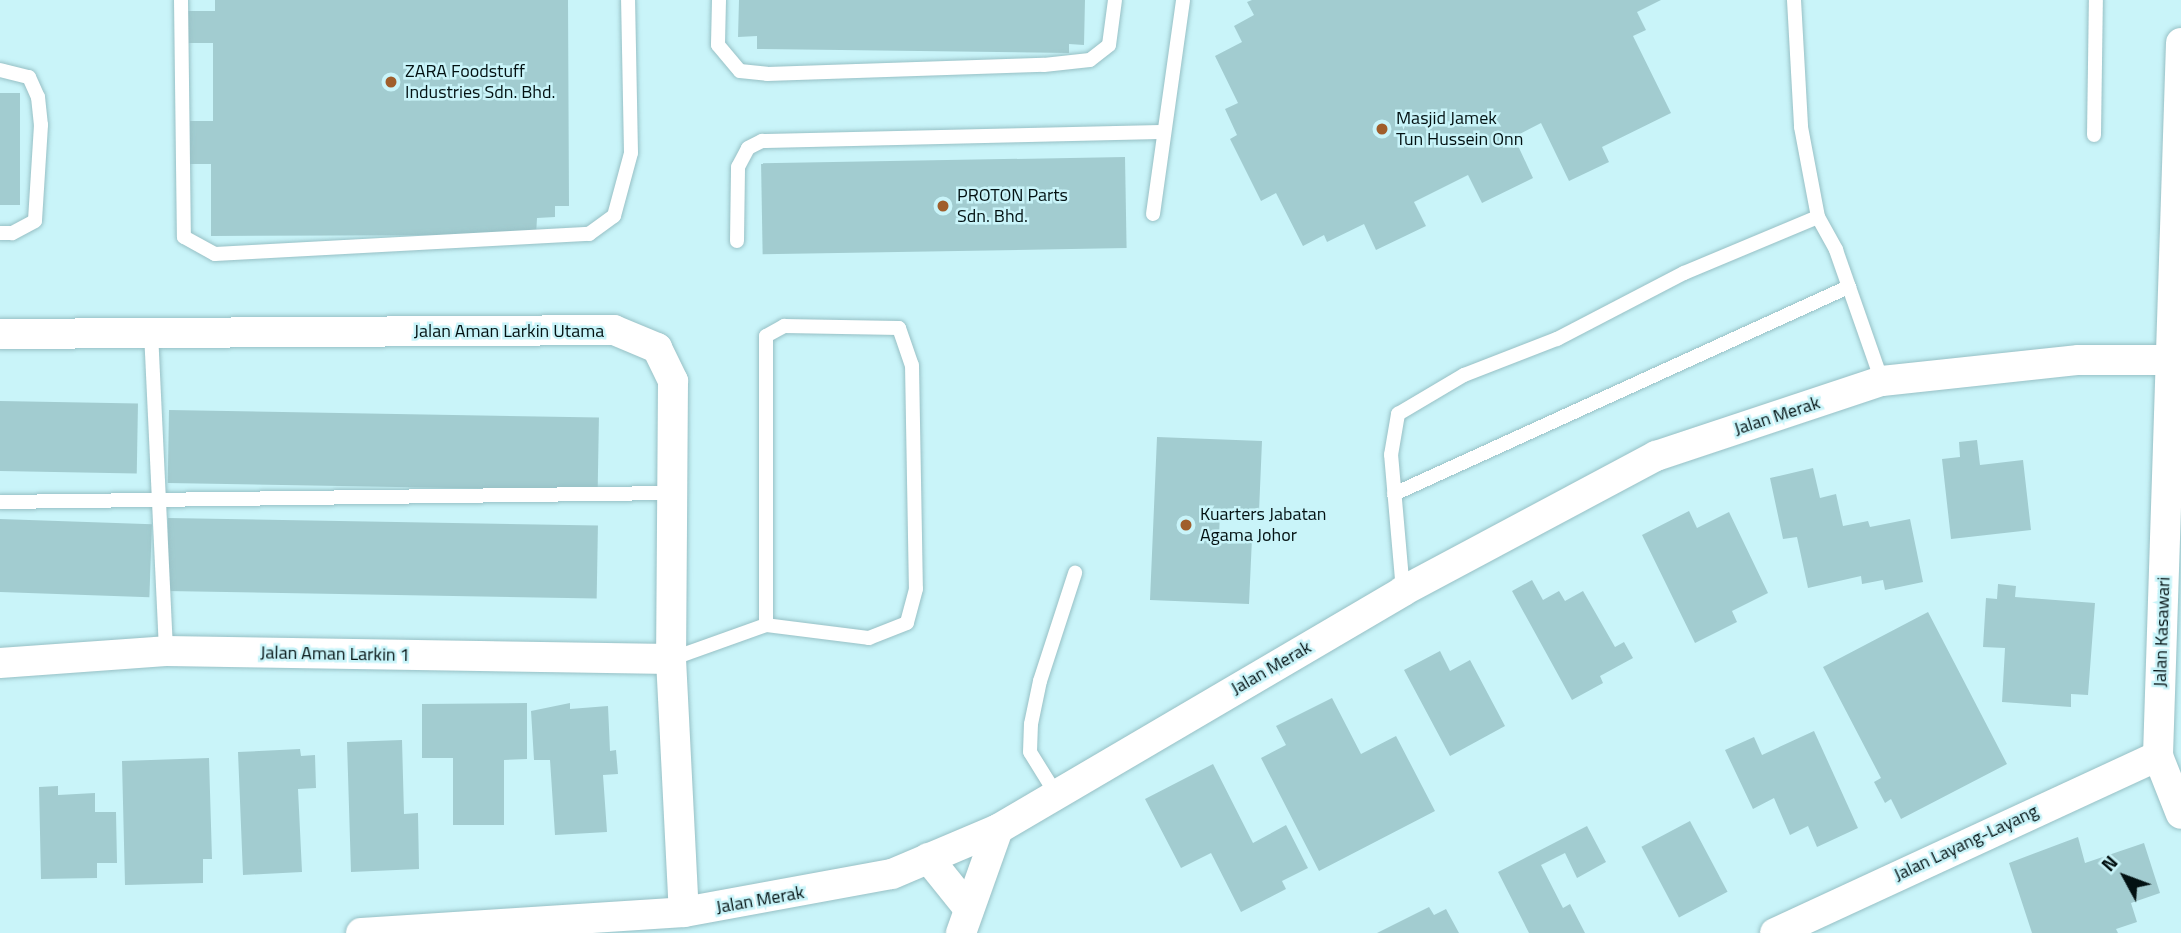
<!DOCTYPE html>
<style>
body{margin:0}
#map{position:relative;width:2181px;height:933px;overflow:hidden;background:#c9f4f9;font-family:"Titillium Web",sans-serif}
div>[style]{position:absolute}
.building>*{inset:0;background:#a2ccd0;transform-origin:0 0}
.roads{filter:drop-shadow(0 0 2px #97c0c5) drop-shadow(0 0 2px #97c0c5)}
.service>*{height:14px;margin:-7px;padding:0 7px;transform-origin:7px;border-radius:7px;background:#fff}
.minor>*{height:30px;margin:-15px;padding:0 15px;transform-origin:15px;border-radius:15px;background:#fff}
.dots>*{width:19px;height:19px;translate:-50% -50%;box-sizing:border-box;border:4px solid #c9f4f9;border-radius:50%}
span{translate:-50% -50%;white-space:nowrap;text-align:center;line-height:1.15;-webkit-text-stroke:5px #c9f4f9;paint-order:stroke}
.poi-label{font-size:18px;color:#031112}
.left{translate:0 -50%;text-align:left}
.street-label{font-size:18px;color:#031112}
.north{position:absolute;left:2090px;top:842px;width:70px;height:70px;-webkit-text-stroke:5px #c9f4f9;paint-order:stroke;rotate:311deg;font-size:19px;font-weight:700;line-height:28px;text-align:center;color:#031112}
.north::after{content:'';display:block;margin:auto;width:24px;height:32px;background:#031112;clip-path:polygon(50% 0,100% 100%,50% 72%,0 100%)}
</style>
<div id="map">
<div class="building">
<div style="clip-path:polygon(215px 0,568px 0,569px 206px,555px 206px,555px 217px,537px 218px,536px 235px,211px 236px,211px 164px,190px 164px,190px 121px,213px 121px,213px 43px,181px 43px,182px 11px,215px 11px)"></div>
<div style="clip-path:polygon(739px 0,1085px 0,1084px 45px,1069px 44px,1069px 53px,757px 49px,757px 36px,738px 37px)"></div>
<div style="clip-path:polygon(1252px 0,1661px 0,1637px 12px,1646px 30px,1633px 36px,1671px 113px,1602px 147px,1609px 162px,1569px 181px,1541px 123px,1514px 137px,1533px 178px,1482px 203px,1468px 175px,1414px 202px,1426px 226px,1376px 250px,1364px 224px,1327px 242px,1324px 235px,1303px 246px,1276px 193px,1261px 201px,1230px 139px,1237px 135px,1225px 109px,1238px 103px,1215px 56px,1242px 42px,1234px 26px,1254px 15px,1247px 2px)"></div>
<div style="left:0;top:93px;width:20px;height:112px"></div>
<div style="left:1125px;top:157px;width:91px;height:364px;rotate:89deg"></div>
<div style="left:0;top:401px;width:138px;height:70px;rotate:1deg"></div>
<div style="left:169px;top:410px;width:430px;height:73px;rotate:1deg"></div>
<div style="clip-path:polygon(1157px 437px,1262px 441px,1259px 512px,1220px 511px,1219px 537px,1252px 538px,1249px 604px,1150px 600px)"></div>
<div style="clip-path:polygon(1977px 440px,1980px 465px,2023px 460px,2031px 530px,1951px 539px,1942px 459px,1960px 457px,1959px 442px)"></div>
<div style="clip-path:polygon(1813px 468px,1820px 498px,1836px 494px,1843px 526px,1868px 521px,1870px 527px,1910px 519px,1923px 582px,1885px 590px,1883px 580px,1862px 584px,1861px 576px,1808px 588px,1797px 537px,1783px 539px,1770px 478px)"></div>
<div style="clip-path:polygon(1689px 511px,1697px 528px,1729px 512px,1768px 593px,1732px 611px,1737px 622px,1695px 643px,1642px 535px)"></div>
<div style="left:168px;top:518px;width:430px;height:73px;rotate:1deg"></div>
<div style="left:0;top:519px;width:152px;height:73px;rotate:2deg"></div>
<div style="clip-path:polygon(1532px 580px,1543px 600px,1559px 591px,1565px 601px,1583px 591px,1615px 647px,1624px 642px,1633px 658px,1600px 676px,1603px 683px,1572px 700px,1512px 591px)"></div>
<div style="clip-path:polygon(1998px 584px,2016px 586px,2015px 597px,2095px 603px,2088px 695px,2071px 694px,2071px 707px,2002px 702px,2005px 648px,1983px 647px,1986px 598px,1997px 599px)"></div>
<div style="clip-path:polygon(1928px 612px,2007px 764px,1901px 819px,1891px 799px,1885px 803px,1874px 782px,1881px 778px,1823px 667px)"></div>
<div style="clip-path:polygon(1440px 651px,1450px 671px,1470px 660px,1505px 726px,1450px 756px,1404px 670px)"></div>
<div style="clip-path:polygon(1332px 698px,1361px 754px,1396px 736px,1435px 811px,1319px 871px,1261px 758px,1286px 745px,1276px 726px)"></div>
<div style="clip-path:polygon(527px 703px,527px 759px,504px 760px,504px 825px,453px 825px,453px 758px,422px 758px,422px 704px)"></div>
<div style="clip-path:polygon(570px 703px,570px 709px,608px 706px,610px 751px,616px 750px,618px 774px,603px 775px,607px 832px,555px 835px,550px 760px,534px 760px,531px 711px)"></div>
<div style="clip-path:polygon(1814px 731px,1858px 828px,1817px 847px,1808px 826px,1790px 835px,1774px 798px,1753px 809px,1725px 750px,1754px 737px,1762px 755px)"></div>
<div style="clip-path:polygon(402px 740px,404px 814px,418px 813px,419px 869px,351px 872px,347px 742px)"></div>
<div style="clip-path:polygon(300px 749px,301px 756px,315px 755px,316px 788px,298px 789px,302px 872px,243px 875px,238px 752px)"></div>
<div style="clip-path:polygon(209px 758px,212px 859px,203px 859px,203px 883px,125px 885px,122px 761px)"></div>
<div style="clip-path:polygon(1213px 764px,1253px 843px,1286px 825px,1308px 868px,1282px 881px,1286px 889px,1241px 912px,1211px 853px,1181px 868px,1145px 799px)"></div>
<div style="clip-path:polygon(58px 786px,58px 795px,95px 793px,95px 812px,116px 812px,117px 863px,97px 863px,97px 878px,41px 879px,39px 787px)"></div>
<div style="left:1690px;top:821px;width:80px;height:55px;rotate:62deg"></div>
<div style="clip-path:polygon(1587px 826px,1606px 862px,1577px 878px,1565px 853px,1541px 865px,1563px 908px,1570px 904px,1585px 933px,1529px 933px,1498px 872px)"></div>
<div style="clip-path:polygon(2078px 837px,2085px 863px,2144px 843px,2160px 893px,2131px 903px,2137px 922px,2116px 929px,2118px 933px,2032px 933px,2009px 863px)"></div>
<div style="clip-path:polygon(1429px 907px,1434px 915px,1446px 909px,1459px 933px,1377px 933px)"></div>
</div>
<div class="roads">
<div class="service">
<div style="left:181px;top:0;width:237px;rotate:89.3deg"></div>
<div style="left:184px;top:237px;width:35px;rotate:29deg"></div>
<div style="left:215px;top:254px;width:375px;rotate:-3.1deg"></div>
<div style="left:589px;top:234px;width:31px;rotate:-36deg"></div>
<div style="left:614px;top:216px;width:65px;rotate:-74.9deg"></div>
<div style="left:631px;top:153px;width:153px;rotate:-91.1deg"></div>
<div style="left:719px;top:0;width:45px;rotate:91.3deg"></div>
<div style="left:718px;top:45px;width:34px;rotate:50deg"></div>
<div style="left:740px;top:71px;width:27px;rotate:6deg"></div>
<div style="left:767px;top:74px;width:277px;rotate:-1.9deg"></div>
<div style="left:1044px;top:65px;width:46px;rotate:-6.2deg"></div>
<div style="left:1090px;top:60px;width:24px;rotate:-38deg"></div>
<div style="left:1109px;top:45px;width:45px;rotate:-82.4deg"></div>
<div style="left:1794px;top:0;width:127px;rotate:86.8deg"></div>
<div style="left:1801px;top:127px;width:92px;rotate:79.3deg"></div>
<div style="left:0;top:70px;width:30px;rotate:14deg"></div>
<div style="left:29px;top:77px;width:22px;rotate:66deg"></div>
<div style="left:38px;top:97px;width:28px;rotate:84deg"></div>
<div style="left:41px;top:125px;width:96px;rotate:93.6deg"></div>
<div style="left:35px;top:221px;width:26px;rotate:152deg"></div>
<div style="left:12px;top:233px;width:12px;rotate:180deg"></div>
<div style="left:2094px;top:135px;width:135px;rotate:-89.2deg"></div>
<div style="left:1153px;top:214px;width:216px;rotate:-82deg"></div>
<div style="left:737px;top:241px;width:74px;rotate:-89.2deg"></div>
<div style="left:738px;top:167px;width:21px;rotate:-62deg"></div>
<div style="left:748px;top:148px;width:16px;rotate:-27deg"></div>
<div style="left:762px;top:141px;width:402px;rotate:-1.3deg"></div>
<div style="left:151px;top:332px;width:319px;rotate:87.3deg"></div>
<div style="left:1394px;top:494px;width:500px;rotate:-24.5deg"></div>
<div style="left:0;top:502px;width:674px;rotate:-0.77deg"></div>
<div style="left:1403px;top:591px;width:137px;rotate:-95deg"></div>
<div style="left:1391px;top:455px;width:42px;rotate:-80.3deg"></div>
<div style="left:1398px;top:414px;width:77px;rotate:-30.6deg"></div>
<div style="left:1464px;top:375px;width:100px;rotate:-21.2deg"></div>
<div style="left:1557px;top:339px;width:143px;rotate:-27.5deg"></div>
<div style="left:1684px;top:273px;width:145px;rotate:-22.7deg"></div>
<div style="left:1818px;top:217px;width:38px;rotate:61deg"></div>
<div style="left:1836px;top:250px;width:139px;rotate:70.7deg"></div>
<div style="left:671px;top:659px;width:101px;rotate:-19.7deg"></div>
<div style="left:766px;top:625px;width:289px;rotate:-90deg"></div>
<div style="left:766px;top:336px;width:21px;rotate:-29deg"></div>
<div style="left:784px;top:326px;width:115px;rotate:1deg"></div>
<div style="left:899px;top:328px;width:39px;rotate:71deg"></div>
<div style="left:912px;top:365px;width:224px;rotate:89deg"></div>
<div style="left:916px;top:589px;width:35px;rotate:105deg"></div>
<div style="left:907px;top:623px;width:41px;rotate:158.5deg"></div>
<div style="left:869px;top:638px;width:104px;rotate:-172.8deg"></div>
<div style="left:1056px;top:794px;width:49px;rotate:-121.8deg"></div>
<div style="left:1030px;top:752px;width:28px;rotate:-88deg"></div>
<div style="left:1031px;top:724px;width:44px;rotate:-78.2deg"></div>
<div style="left:1040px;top:681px;width:114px;rotate:-72deg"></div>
</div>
<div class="minor">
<div style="left:2181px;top:43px;width:713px;rotate:91.85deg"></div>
<div style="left:2158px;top:756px;width:62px;rotate:68.4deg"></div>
<div style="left:0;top:334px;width:614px;rotate:-0.37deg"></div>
<div style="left:614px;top:330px;width:47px;rotate:22.7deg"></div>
<div style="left:657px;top:348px;width:37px;rotate:64deg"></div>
<div style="left:673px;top:381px;width:278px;rotate:90.4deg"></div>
<div style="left:671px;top:659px;width:253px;rotate:87.1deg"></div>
<div style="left:0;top:663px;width:166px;rotate:-4.1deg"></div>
<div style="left:166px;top:651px;width:505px;rotate:0.91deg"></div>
<div style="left:928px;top:858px;width:65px;rotate:51.2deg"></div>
<div style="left:361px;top:933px;width:324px;rotate:-3.7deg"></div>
<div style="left:684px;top:912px;width:211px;rotate:-10.4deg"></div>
<div style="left:892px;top:874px;width:115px;rotate:-23deg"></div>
<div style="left:998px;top:829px;width:470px;rotate:-30.4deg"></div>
<div style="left:1403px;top:591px;width:287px;rotate:-28.1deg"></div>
<div style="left:1656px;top:456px;width:238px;rotate:-18.4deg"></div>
<div style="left:1882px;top:381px;width:198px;rotate:-6.1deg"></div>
<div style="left:2079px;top:360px;width:91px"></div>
<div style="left:961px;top:933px;width:110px;rotate:-70.4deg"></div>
<div style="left:1775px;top:933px;width:422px;rotate:-24.8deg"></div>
</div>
</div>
<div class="dots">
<div style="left:391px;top:82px;background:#a05e2b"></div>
<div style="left:1382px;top:129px;background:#a05e2b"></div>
<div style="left:943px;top:206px;background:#a05e2b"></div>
<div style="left:1186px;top:525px;background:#a05e2b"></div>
</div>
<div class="poi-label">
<span class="left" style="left:405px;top:82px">ZARA Foodstuff<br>Industries Sdn. Bhd.</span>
<span class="left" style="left:1396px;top:129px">Masjid Jamek<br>Tun Hussein Onn</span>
<span class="left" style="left:957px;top:206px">PROTON Parts<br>Sdn. Bhd.</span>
<span class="left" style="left:1200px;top:525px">Kuarters Jabatan<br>Agama Johor</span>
</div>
<div class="street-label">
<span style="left:509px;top:331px">Jalan Aman Larkin Utama</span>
<span style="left:1777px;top:416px;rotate:-18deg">Jalan Merak</span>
<span style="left:2162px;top:632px;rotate:-88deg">Jalan Kasawari</span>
<span style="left:335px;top:654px;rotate:1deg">Jalan Aman Larkin 1</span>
<span style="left:1271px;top:668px;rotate:-30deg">Jalan Merak</span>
<span style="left:1966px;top:843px;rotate:-25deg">Jalan Layang-Layang</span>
<span style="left:760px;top:900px;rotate:-10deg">Jalan Merak</span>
</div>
<div class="north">N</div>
</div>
